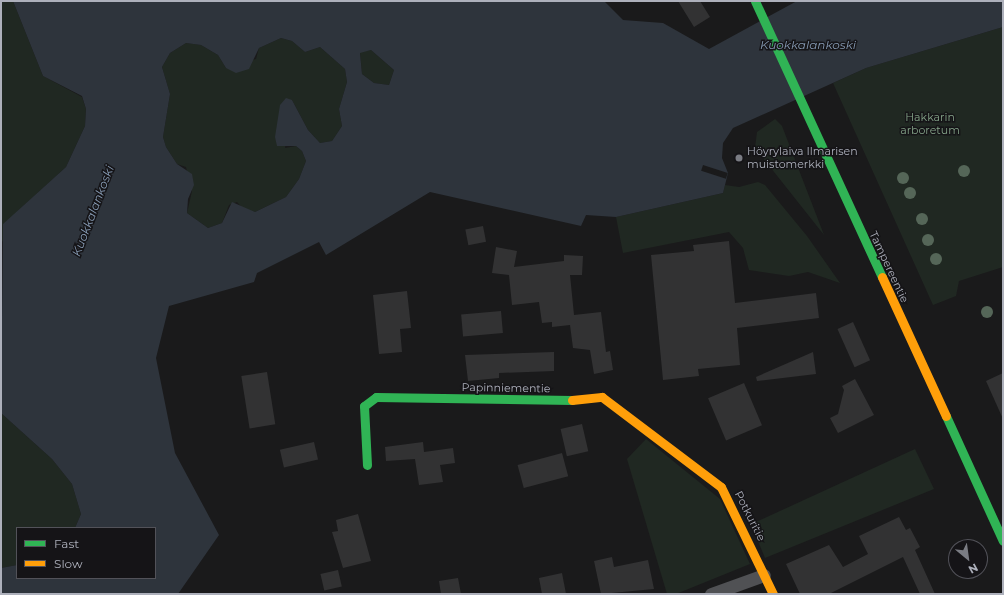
<!DOCTYPE html>
<meta charset="utf-8">
<style>
body{margin:0}
#map{position:relative;width:1004px;height:595px;overflow:hidden;background:#1a1a1b;font-family:Montserrat,sans-serif}
div>[style]{position:absolute}
.green>*{inset:0;background:#202822}
.water>*{inset:0;background:#2e343c}
.pier>*{inset:0;background:#1a1a1b;transform-origin:0 0}
.building>*{inset:0;background:#323233;transform-origin:0 0}
.street>*{height:13px;margin:-6.5px;padding:0 6.5px;transform-origin:6.5px;border-radius:6.5px;background:#505154}
.fast>*{height:9px;margin:-4.5px;padding:0 4.5px;transform-origin:4.5px;border-radius:4.5px;background:#30b455}
.slow>*{height:9px;margin:-4.5px;padding:0 4.5px;transform-origin:4.5px;border-radius:4.5px;background:#ff9f0a}
.trees>*{width:12px;height:12px;margin:-6px;border-radius:50%;background:#556658}
.dots>*{width:11px;height:11px;translate:-50% -50%;box-sizing:border-box;border:2px solid #151417;border-radius:50%}
span{translate:-50% -50%;white-space:nowrap;text-align:center;line-height:1.15;-webkit-text-stroke:3px #151417;paint-order:stroke}
.park-label{font-size:11px;color:#85a489}
.poi-label{font-size:11px;color:#adb0bb}
.left{translate:0 -50%;text-align:left}
.street-label{font-size:11px;color:#adb0bb}
.water-label{font-size:12px;color:#869ab3;font-style:italic}
.frame{position:absolute;inset:0;border:2px solid #adb0bb;pointer-events:none}
.legend{position:absolute;left:16px;top:527px;width:140px;height:52px;box-sizing:border-box;background:#151417;border:1px solid #525259;margin:0;padding:5px 7px;list-style:none;font-size:12px;color:#adb0bb}
.legend li{display:flex;align-items:center;gap:8px;height:20px}
.legend b{width:20px;border:1px solid #525259}
.north{position:absolute;left:948px;top:539px;width:40px;height:40px;box-sizing:border-box;background:#151417;border:1px solid #525259;border-radius:50%;rotate:151deg;font-size:11px;font-weight:700;line-height:16px;text-align:center;color:#adb0bb}
.north::after{content:'';display:block;margin:auto;width:14px;height:18px;background:#7a7c83;clip-path:polygon(50% 0,100% 100%,50% 72%,0 100%)}
</style>
<div id="map">
<div class="green">
<div style="clip-path:polygon(1px 1px,13px 1px,43px 76px,82px 97px,86px 109px,85px 126px,66px 167px,21px 208px,1px 244px)"></div>
<div style="clip-path:polygon(1003px 27px,1003px 267px,959px 281px,956px 296px,933px 305px,833px 83px,866px 68px)"></div>
<div style="clip-path:polygon(281px 38px,292px 41px,305px 52px,320px 47px,345px 69px,347px 82px,339px 109px,342px 126px,332px 141px,320px 143px,308px 130px,292px 100px,285px 148px,296px 146px,302px 151px,306px 161px,299px 179px,286px 197px,255px 212px,244px 210px,237px 202px,229px 205px,222px 223px,208px 228px,187px 213px,192px 191px,186px 167px,177px 164px,166px 147px,163px 137px,170px 94px,162px 67px,170px 53px,186px 43px,201px 45px,218px 55px,226px 68px,256px 59px,259px 48px)"></div>
<div style="clip-path:polygon(371px 50px,394px 70px,389px 85px,374px 83px,362px 74px,360px 52px)"></div>
<div style="clip-path:polygon(775px 119px,782px 126px,824px 235px,755px 148px,757px 132px)"></div>
<div style="clip-path:polygon(758px 182px,765px 185px,807px 236px,840px 283px,808px 272px,789px 276px,749px 270px,743px 248px,729px 232px,623px 253px,616px 217px,723px 193px,725px 185px,739px 187px)"></div>
<div style="clip-path:polygon(1px 413px,52px 459px,72px 484px,81px 514px,75px 528px,17px 528px,17px 565px,1px 568px)"></div>
<div style="clip-path:polygon(646px 439px,720px 499px,750px 564px,676px 594px,667px 594px,627px 459px)"></div>
<div style="clip-path:polygon(915px 449px,934px 489px,765px 558px,752px 527px,756px 522px)"></div>
</div>
<div class="water">
<div style="clip-path:polygon(evenodd,13px 1px,604px 1px,623px 20px,663px 23px,709px 49px,797px 1px,1003px 1px,1003px 27px,866px 68px,733px 128px,723px 143px,722px 158px,728px 173px,723px 193px,616px 217px,586px 215px,581px 226px,430px 192px,326px 255px,319px 242px,257px 273px,254px 282px,169px 306px,156px 358px,175px 453px,219px 535px,178px 594px,1px 594px,1px 568px,17px 565px,17px 578px,155px 578px,155px 528px,75px 528px,81px 514px,72px 484px,52px 459px,1px 413px,3px 224px,66px 167px,85px 126px,86px 109px,82px 96px,43px 76px,13px 1px,281px 38px,292px 41px,305px 52px,320px 47px,345px 69px,347px 82px,339px 109px,342px 126px,332px 141px,320px 143px,308px 130px,292px 100px,286px 98px,280px 105px,275px 137px,277px 146px,296px 146px,302px 151px,306px 161px,299px 179px,286px 197px,255px 212px,232px 202px,222px 223px,208px 228px,187px 213px,188px 199px,194px 185px,192px 174px,177px 164px,166px 147px,163px 137px,170px 94px,162px 67px,170px 53px,186px 43px,201px 45px,218px 55px,226px 68px,236px 73px,249px 69px,259px 48px,281px 38px,13px 1px,371px 50px,394px 70px,389px 85px,374px 83px,362px 74px,360px 53px,371px 50px)"></div>
</div>
<div class="pier">
<div style="left:703px;top:165px;width:26px;height:6px;rotate:18deg"></div>
</div>
<div class="building">
<div style="clip-path:polygon(678px 1px,700px 1px,710px 17px,694px 27px)"></div>
<div style="left:483px;top:226px;width:16px;height:18px;rotate:79deg"></div>
<div style="clip-path:polygon(729px 241px,735px 303px,816px 293px,819px 318px,737px 328px,740px 365px,698px 369px,699px 376px,663px 380px,651px 255px,694px 251px,693px 245px)"></div>
<div style="clip-path:polygon(496px 247px,517px 251px,514px 267px,564px 261px,564px 255px,583px 256px,582px 275px,570px 275px,574px 315px,601px 312px,606px 352px,610px 351px,613px 370px,594px 374px,590px 350px,573px 348px,570px 325px,552px 327px,552px 322px,542px 323px,539px 302px,512px 305px,509px 275px,492px 273px)"></div>
<div style="clip-path:polygon(407px 291px,411px 328px,400px 329px,402px 352px,379px 354px,373px 295px)"></div>
<div style="left:501px;top:311px;width:22px;height:40px;rotate:85deg"></div>
<div style="left:853px;top:322px;width:42px;height:17px;rotate:66deg"></div>
<div style="clip-path:polygon(554px 352px,554px 371px,499px 373px,499px 378px,468px 381px,465px 355px)"></div>
<div style="clip-path:polygon(813px 352px,816px 374px,757px 381px,756px 377px)"></div>
<div style="left:267px;top:372px;width:53px;height:26px;rotate:81deg"></div>
<div style="clip-path:polygon(1003px 373px,1003px 419px,986px 381px)"></div>
<div style="clip-path:polygon(855px 379px,874px 415px,838px 433px,830px 418px,838px 414px,844px 390px,842px 386px)"></div>
<div style="left:744px;top:383px;width:46px;height:39px;rotate:67deg"></div>
<div style="left:582px;top:424px;width:28px;height:22px;rotate:77deg"></div>
<div style="left:314px;top:442px;width:18px;height:35px;rotate:77deg"></div>
<div style="clip-path:polygon(423px 442px,424px 452px,453px 448px,455px 463px,440px 465px,443px 482px,419px 485px,415px 459px,386px 461px,385px 447px)"></div>
<div style="left:562px;top:453px;width:24px;height:46px;rotate:75deg"></div>
<div style="clip-path:polygon(358px 514px,371px 561px,343px 568px,332px 532px,338px 531px,336px 520px)"></div>
<div style="clip-path:polygon(899px 517px,906px 530px,910px 528px,920px 547px,915px 550px,935px 594px,920px 594px,903px 557px,829px 594px,800px 594px,786px 564px,829px 545px,843px 567px,868px 554px,859px 536px)"></div>
<div style="clip-path:polygon(612px 557px,614px 567px,648px 560px,654px 589px,601px 594px,594px 561px)"></div>
<div style="left:338px;top:570px;width:17px;height:18px;rotate:77deg"></div>
<div style="clip-path:polygon(562px 573px,566px 594px,542px 594px,539px 578px)"></div>
<div style="clip-path:polygon(458px 578px,461px 594px,441px 594px,439px 581px)"></div>
</div>
<div class="street">
<div style="left:711px;top:594px;width:56px;rotate:-19.7deg"></div>
</div>
<div class="fast">
<div style="left:755px;top:1px;width:304px;rotate:65.3deg"></div>
<div style="left:946px;top:416px;width:137px;rotate:65.5deg"></div>
<div style="left:367px;top:465px;width:59px;rotate:-92.9deg"></div>
<div style="left:364px;top:406px;width:15px;rotate:-37deg"></div>
<div style="left:376px;top:397px;width:196px;rotate:0.9deg"></div>
</div>
<div class="slow">
<div style="left:882px;top:277px;width:153px;rotate:65.3deg"></div>
<div style="left:572px;top:400px;width:30px;rotate:-6deg"></div>
<div style="left:602px;top:397px;width:149px;rotate:37.1deg"></div>
<div style="left:721px;top:487px;width:119px;rotate:64.1deg"></div>
</div>
<div class="trees">
<div style="left:964px;top:171px"></div>
<div style="left:903px;top:178px"></div>
<div style="left:910px;top:193px"></div>
<div style="left:922px;top:219px"></div>
<div style="left:928px;top:240px"></div>
<div style="left:936px;top:259px"></div>
<div style="left:987px;top:312px"></div>
</div>
<div class="dots">
<div style="left:739px;top:158px;background:#7a7c83"></div>
</div>
<div class="park-label">
<span style="left:930px;top:124px">Hakkarin<br>arboretum</span>
</div>
<div class="poi-label">
<span class="left" style="left:747px;top:158px">Höyrylaiva Ilmarisen<br>muistomerkki</span>
</div>
<div class="street-label">
<span style="left:889px;top:267px;rotate:65deg">Tampereentie</span>
<span style="left:506px;top:388px;rotate:1deg">Papinniementie</span>
<span style="left:750px;top:516px;rotate:63deg">Potkuritie</span>
</div>
<div class="water-label">
<span style="left:808px;top:45px">Kuokkalankoski</span>
<span style="left:93px;top:211px;rotate:-69deg">Kuokkalankoski</span>
</div>
<div class="frame"></div>
<ul class="legend">
<li><b style="height:5px;background:#30b455"></b>Fast</li>
<li><b style="height:5px;background:#ff9f0a"></b>Slow</li>
</ul>
<div class="north">N</div>
</div>
